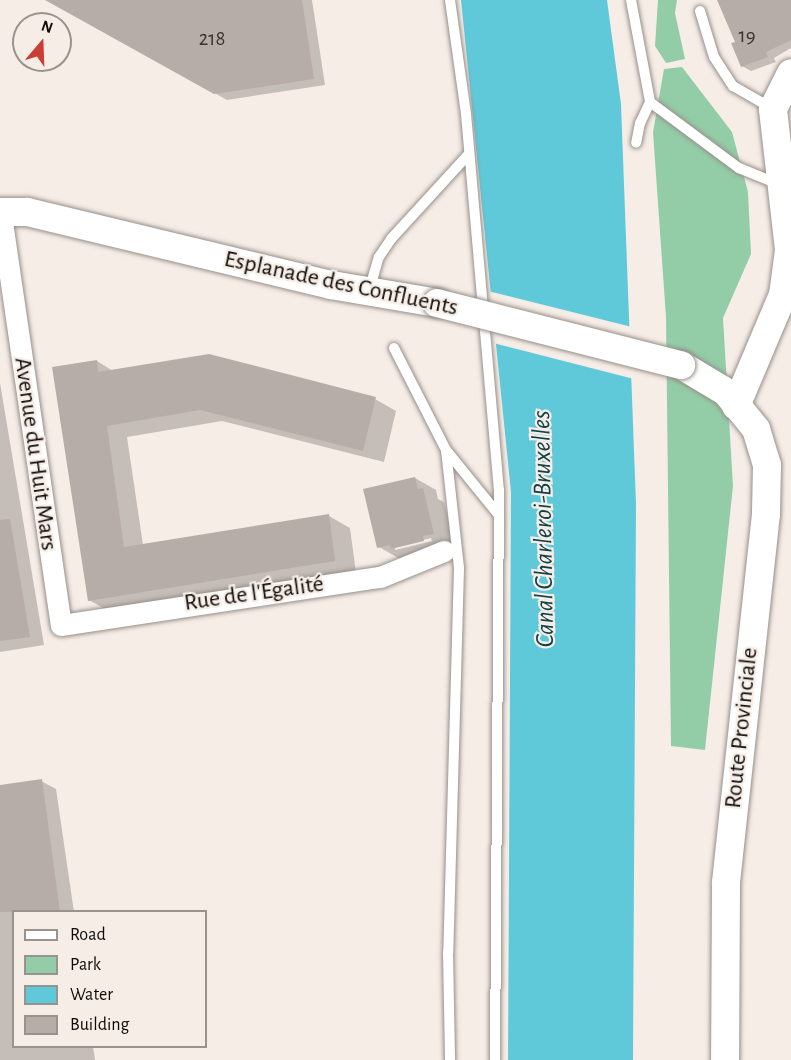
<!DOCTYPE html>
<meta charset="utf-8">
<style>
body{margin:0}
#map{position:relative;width:791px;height:1060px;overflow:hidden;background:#f6ede7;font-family:"Alegreya Sans",sans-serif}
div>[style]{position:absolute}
.green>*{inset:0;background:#93cda8}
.water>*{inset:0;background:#60c9d9}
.pier>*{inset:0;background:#f6ede7}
.shadow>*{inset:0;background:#0003}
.building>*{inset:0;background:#b7ada8}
.roads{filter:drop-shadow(0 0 2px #978f89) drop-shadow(0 0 2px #978f89)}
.lane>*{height:10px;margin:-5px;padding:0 5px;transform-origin:5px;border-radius:5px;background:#fff}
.street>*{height:21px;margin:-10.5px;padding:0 10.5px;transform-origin:10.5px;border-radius:10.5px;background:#fff}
.secondary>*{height:28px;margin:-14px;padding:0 14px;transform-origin:14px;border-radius:14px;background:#fff}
.bridges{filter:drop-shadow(0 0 2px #978f89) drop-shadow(0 0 2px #978f89)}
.secondary-bridge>*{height:28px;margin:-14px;padding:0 14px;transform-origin:14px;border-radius:14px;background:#fff}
span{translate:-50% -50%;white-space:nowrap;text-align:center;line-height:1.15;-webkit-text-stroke:4.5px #f6ede7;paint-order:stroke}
.number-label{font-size:21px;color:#383431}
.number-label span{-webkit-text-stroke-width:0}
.street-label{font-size:24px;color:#0e0b09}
.water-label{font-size:26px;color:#104148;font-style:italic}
.legend{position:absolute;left:12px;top:910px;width:195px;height:138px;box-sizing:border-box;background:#f6ede7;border:2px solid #99938e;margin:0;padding:8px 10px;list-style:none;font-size:18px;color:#0e0b09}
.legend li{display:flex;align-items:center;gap:12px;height:30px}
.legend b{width:30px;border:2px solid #99938e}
.north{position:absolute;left:12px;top:12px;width:60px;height:60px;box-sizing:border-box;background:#f6ede7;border:2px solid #99938e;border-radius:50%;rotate:19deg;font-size:16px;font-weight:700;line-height:24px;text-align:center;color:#0e0b09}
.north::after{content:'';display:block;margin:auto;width:21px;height:27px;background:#cb3e34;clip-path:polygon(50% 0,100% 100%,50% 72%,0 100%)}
</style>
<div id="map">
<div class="green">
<div style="clip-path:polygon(658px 0,677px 0,675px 13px,685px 59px,666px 63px,655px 46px)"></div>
<div style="clip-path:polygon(682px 67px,732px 132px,748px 192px,751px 254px,723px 318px,733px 486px,705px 750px,671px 746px,666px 317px,653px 132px,664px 69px)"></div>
</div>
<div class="water">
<div style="clip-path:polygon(461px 0,607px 0,621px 104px,636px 504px,633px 1060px,508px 1060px,511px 492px)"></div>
</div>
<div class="pier">
<div style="clip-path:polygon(488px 291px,632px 327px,634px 379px,493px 343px)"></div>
</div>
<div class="shadow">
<div style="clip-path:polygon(48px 0,312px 0,325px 85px,227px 100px)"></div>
<div style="clip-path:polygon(719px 0,791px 0,791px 48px,774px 58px,776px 62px,751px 71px,742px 66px,737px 43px)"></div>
<div style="clip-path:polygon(97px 361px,113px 371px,375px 399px,396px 411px,384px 462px,222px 421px,127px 437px,143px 545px,329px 516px,350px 528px,356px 573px,110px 612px,89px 600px)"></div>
<div style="clip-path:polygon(0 383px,44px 645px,0 652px)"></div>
<div style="clip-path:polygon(evenodd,415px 478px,436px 490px,438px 499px,444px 502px,455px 545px,400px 559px,379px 547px,415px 478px,431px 538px,432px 541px,395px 550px,395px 547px,431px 538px)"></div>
<div style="clip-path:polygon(41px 781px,56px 789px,74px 912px,14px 912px,14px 1046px,93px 1046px,95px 1060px,0 1060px,0 787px)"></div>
</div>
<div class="building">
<div style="clip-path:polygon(45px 0,302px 0,314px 79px,214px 94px)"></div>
<div style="clip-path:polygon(717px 0,791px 0,791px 40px,766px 52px,768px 57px,741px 67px,731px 43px,735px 42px)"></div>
<div style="clip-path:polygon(209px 354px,376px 397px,363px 451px,200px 410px,107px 426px,124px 547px,329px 514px,335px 561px,88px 601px,52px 367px,97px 360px,98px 372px)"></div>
<div style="clip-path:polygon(415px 477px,418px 489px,423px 488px,434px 534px,423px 536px,424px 541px,391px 549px,390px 545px,377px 548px,363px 489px)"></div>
<div style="clip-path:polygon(10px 519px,30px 637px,0 641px,0 520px)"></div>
<div style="clip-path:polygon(42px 779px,60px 912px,0 912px,0 785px)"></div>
</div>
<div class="roads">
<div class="lane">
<div style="left:450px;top:0;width:115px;rotate:82deg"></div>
<div style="left:466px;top:114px;width:377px;rotate:85deg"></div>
<div style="left:499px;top:490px;width:570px;rotate:90.4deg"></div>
<div style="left:631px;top:0;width:104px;rotate:79.4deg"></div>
<div style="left:650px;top:102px;width:23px;rotate:115deg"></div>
<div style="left:640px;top:123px;width:20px;rotate:101deg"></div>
<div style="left:700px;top:11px;width:48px;rotate:73.1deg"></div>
<div style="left:714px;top:57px;width:35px;rotate:57deg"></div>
<div style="left:733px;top:86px;width:46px;rotate:29.9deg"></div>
<div style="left:650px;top:102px;width:111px;rotate:36.6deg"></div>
<div style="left:739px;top:168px;width:42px;rotate:22.3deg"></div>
<div style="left:369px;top:291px;width:35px;rotate:-74deg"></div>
<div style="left:379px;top:257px;width:22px;rotate:-56deg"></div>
<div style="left:391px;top:239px;width:114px;rotate:-47.5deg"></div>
<div style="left:394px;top:348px;width:114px;rotate:63deg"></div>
<div style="left:446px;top:450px;width:82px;rotate:50.9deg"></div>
<div style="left:446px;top:450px;width:119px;rotate:83.7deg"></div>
<div style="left:459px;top:568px;width:385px;rotate:91.6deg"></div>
<div style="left:448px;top:953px;width:107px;rotate:88.9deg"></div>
</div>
<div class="street">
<div style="left:0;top:208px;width:421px;rotate:81.7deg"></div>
<div style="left:61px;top:625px;width:323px;rotate:-8.6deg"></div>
<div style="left:380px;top:577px;width:69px;rotate:-22.1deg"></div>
</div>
<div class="secondary">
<div style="left:0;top:212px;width:27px"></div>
<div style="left:27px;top:212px;width:313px;rotate:13.5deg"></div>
<div style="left:331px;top:285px;width:108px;rotate:9.6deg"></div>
<div style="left:681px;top:365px;width:52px;rotate:31deg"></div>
<div style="left:726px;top:392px;width:48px;rotate:51deg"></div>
<div style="left:756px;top:429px;width:38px;rotate:73deg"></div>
<div style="left:767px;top:465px;width:49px;rotate:91.2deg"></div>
<div style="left:766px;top:514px;width:372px;rotate:96.2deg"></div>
<div style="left:726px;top:884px;width:176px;rotate:90.3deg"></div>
<div style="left:736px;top:406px;width:121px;rotate:-67.1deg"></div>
<div style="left:783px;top:295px;width:45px;rotate:-82.4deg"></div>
<div style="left:789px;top:250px;width:142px;rotate:-96.5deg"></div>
<div style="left:773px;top:109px;width:40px;rotate:-63.4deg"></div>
</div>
</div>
<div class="bridges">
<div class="secondary-bridge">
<div style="left:437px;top:303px;width:252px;rotate:14.3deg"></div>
</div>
</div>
<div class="number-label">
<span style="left:747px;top:36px">19</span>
<span style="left:212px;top:39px">218</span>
</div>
<div class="street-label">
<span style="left:341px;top:284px;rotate:12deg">Esplanade des Confluents</span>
<span style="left:35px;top:454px;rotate:82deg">Avenue du Huit Mars</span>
<span style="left:254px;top:594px;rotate:-8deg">Rue de l'Égalité</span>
<span style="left:742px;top:728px;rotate:-84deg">Route Provinciale</span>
</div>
<div class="water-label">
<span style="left:544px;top:529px;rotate:-91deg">Canal Charleroi-Bruxelles</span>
</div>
<ul class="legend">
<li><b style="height:8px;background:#fff"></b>Road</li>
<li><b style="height:16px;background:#93cda8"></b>Park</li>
<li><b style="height:16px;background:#60c9d9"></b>Water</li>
<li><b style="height:16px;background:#b7ada8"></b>Building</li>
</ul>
<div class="north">N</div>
</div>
